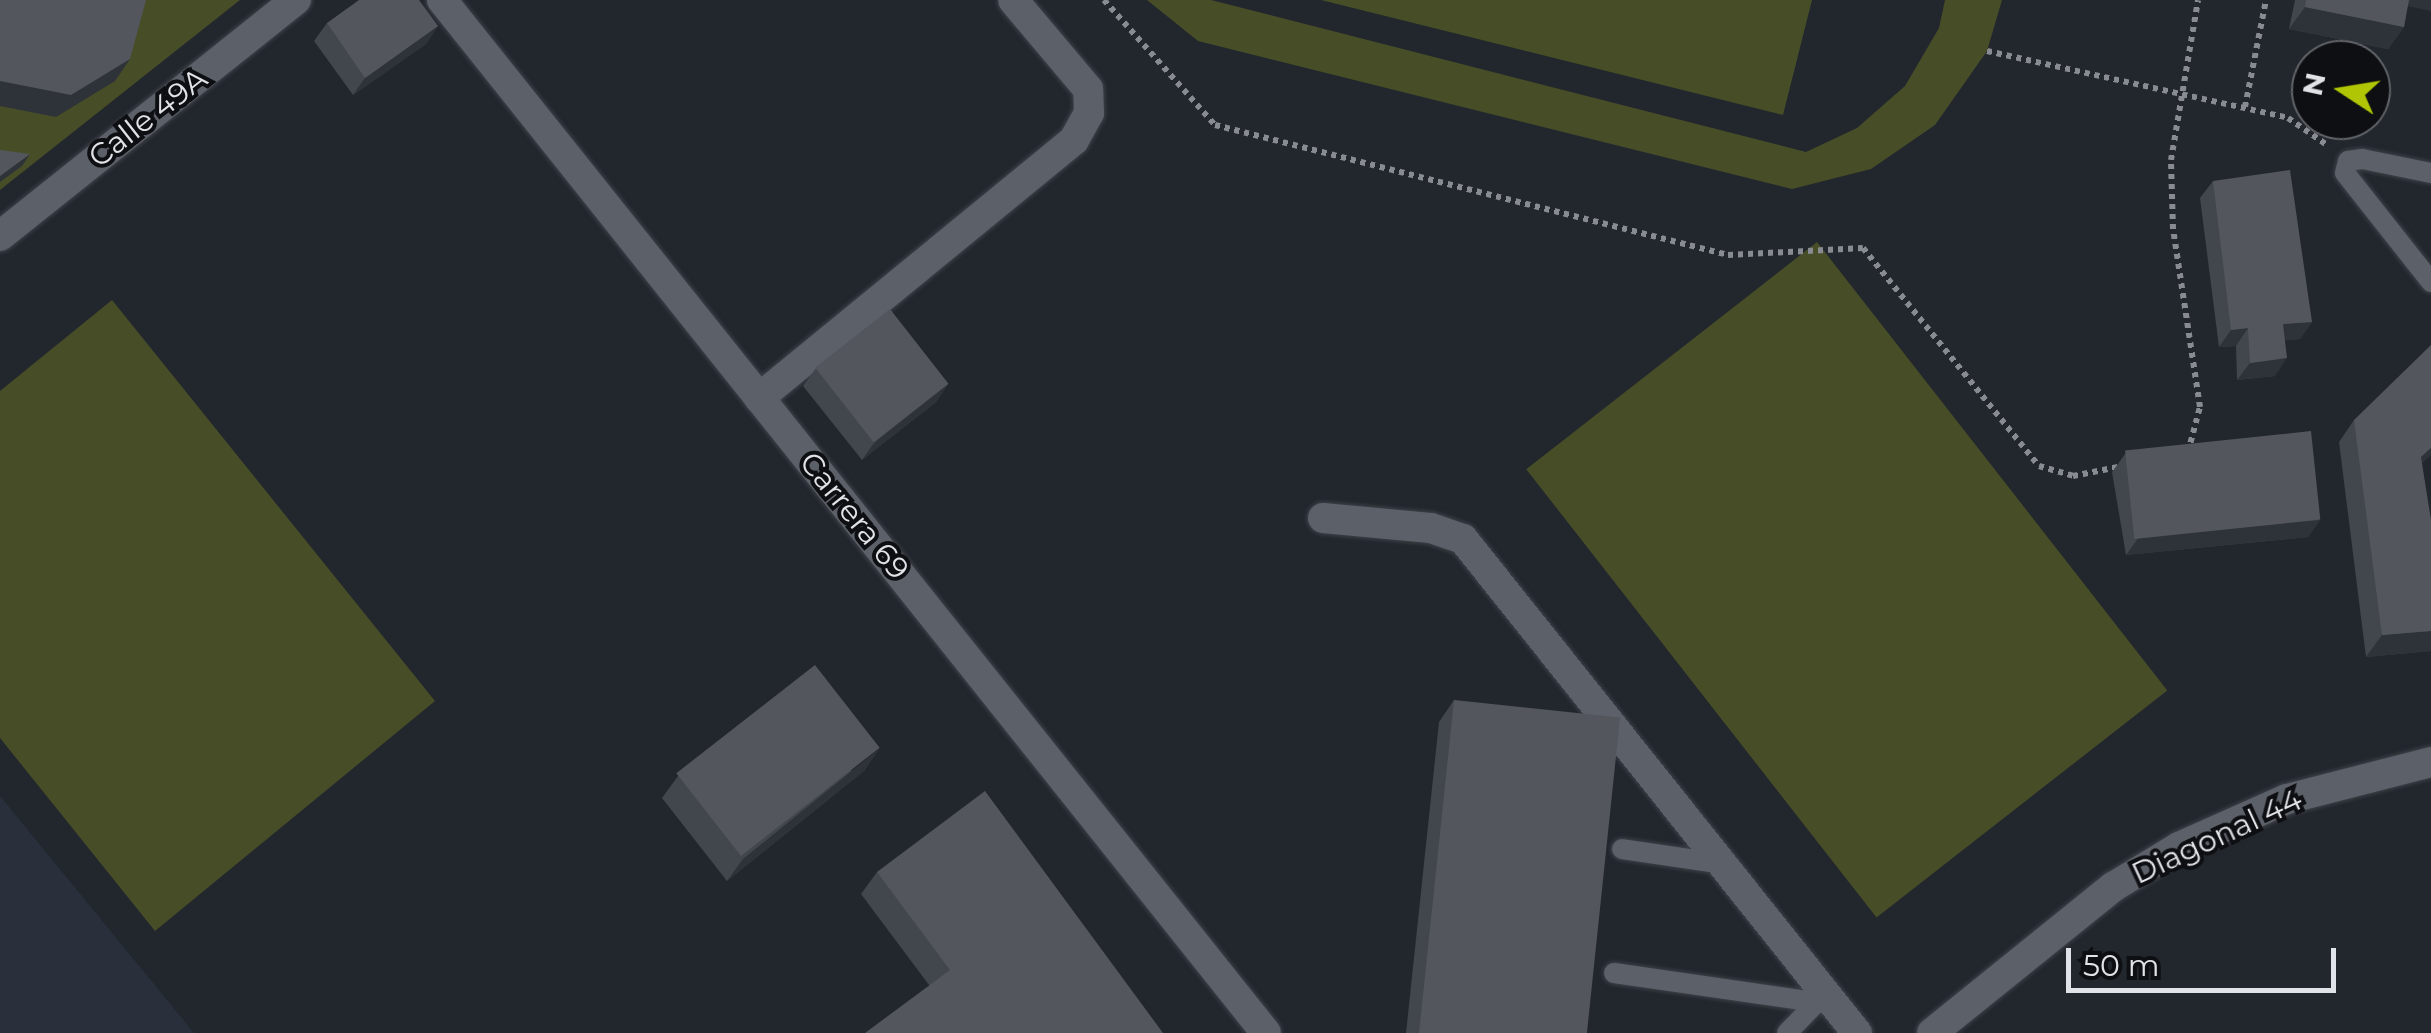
<!DOCTYPE html>
<style>
body{margin:0}
#map{position:relative;width:2431px;height:1033px;overflow:hidden;background:#22262d;font-family:Montserrat,sans-serif}
div>[style]{position:absolute}
.built>*{inset:0;background:#29303c}
.green>*{inset:0;background:#474e27;transform-origin:0 0}
.path>*{height:6px;margin-top:-3px;transform-origin:0;background:repeating-linear-gradient(90deg,#888b91 0 5px,transparent 0 10px)}
.roads{filter:drop-shadow(0 0 2px #3e4248) drop-shadow(0 0 2px #3e4248)}
.service>*{height:20px;margin:-10px;padding:0 10px;transform-origin:10px;border-radius:10px;background:#5c6169}
.minor>*{height:30px;margin:-15px;padding:0 15px;transform-origin:15px;border-radius:15px;background:#5c6169}
.wall>*{inset:0;background:#42464d}
.shaded-wall>*{inset:0;background:#2e3239}
.building>*{inset:0;background:#53575d;transform-origin:0 0}
span{translate:-50% -50%;white-space:nowrap;text-align:center;line-height:1.15;-webkit-text-stroke:8px #0d0f12;paint-order:stroke}
.street-label{font-size:30px;color:#e0e3e8}
.north{position:absolute;left:2291px;top:40px;width:100px;height:100px;box-sizing:border-box;background:#0d0f12;border:2px solid #616468;border-radius:50%;rotate:282deg;font-size:28px;font-weight:700;line-height:40px;text-align:center;color:#e0e3e8}
.north::after{content:'';display:block;margin:auto;width:35px;height:45px;background:#b0c503;clip-path:polygon(50% 0,100% 100%,50% 72%,0 100%)}
.scale{position:absolute;left:2066px;top:948px;width:270px;height:45px;box-sizing:border-box;border:5px solid #e0e3e8;border-top:0;padding-left:12px;font-size:30px;line-height:35px;white-space:nowrap;color:#e0e3e8;-webkit-text-stroke:8px #0d0f12;paint-order:stroke}
</style>
<div id="map">
<div class="built">
<div style="clip-path:polygon(0 796px,194px 1033px,0 1033px)"></div>
</div>
<div class="green">
<div style="clip-path:polygon(0 0,240px 0,0 190px)"></div>
<div style="clip-path:polygon(1147px 0,1211px 0,1806px 152px,1857px 128px,1905px 86px,1939px 28px,1945px 0,2002px 0,1987px 51px,1935px 125px,1871px 169px,1792px 189px,1198px 41px)"></div>
<div style="clip-path:polygon(1321px 0,1812px 0,1783px 115px)"></div>
<div style="left:1817px;top:242px;width:569px;height:369px;rotate:52deg"></div>
<div style="clip-path:polygon(112px 300px,435px 701px,155px 931px,0 738px,0 391px)"></div>
</div>
<div class="path">
<div style="left:1104px;top:0;width:167px;rotate:48.4deg"></div>
<div style="left:1215px;top:125px;width:529px;rotate:14.22deg"></div>
<div style="left:1728px;top:255px;width:135px;rotate:-3deg"></div>
<div style="left:1863px;top:248px;width:280px;rotate:51.1deg"></div>
<div style="left:2039px;top:466px;width:35px;rotate:16deg"></div>
<div style="left:2073px;top:476px;width:51px;rotate:-11.3deg"></div>
<div style="left:1987px;top:51px;width:308px;rotate:12.5deg"></div>
<div style="left:2288px;top:118px;width:47px;rotate:34.7deg"></div>
<div style="left:2245px;top:107px;width:109px;rotate:-78.9deg"></div>
<div style="left:2188px;top:452px;width:47px;rotate:-75.1deg"></div>
<div style="left:2200px;top:407px;width:180px;rotate:-98.6deg"></div>
<div style="left:2173px;top:229px;width:69px;rotate:-91.7deg"></div>
<div style="left:2171px;top:160px;width:162px;rotate:-80.4deg"></div>
</div>
<div class="roads">
<div class="service">
<div style="left:2431px;top:173px;width:70px;rotate:-168.5deg"></div>
<div style="left:2362px;top:159px;width:14px;rotate:172deg"></div>
<div style="left:2348px;top:161px;width:12px;rotate:104deg"></div>
<div style="left:2345px;top:173px;width:139px;rotate:51.7deg"></div>
<div style="left:1622px;top:849px;width:102px;rotate:8.4deg"></div>
<div style="left:1614px;top:973px;width:223px;rotate:8.2deg"></div>
<div style="left:1787px;top:1033px;width:43px;rotate:-45.9deg"></div>
</div>
<div class="minor">
<div style="left:442px;top:0;width:1321px;rotate:51.42deg"></div>
<div style="left:0;top:236px;width:379px;rotate:-38.6deg"></div>
<div style="left:759px;top:398px;width:407px;rotate:-39.3deg"></div>
<div style="left:1074px;top:140px;width:31px;rotate:-61deg"></div>
<div style="left:1089px;top:113px;width:24px;rotate:-92deg"></div>
<div style="left:1088px;top:89px;width:116px;rotate:-130.1deg"></div>
<div style="left:1323px;top:518px;width:108px;rotate:5.3deg"></div>
<div style="left:1431px;top:528px;width:34px;rotate:19deg"></div>
<div style="left:1463px;top:539px;width:632px;rotate:51.43deg"></div>
<div style="left:1932px;top:1033px;width:233px;rotate:-38.9deg"></div>
<div style="left:2113px;top:887px;width:77px;rotate:-31.2deg"></div>
<div style="left:2179px;top:847px;width:118px;rotate:-24deg"></div>
<div style="left:2287px;top:799px;width:149px;rotate:-14.4deg"></div>
</div>
</div>
<div class="wall">
<div style="clip-path:polygon(2295px 0,2431px 0,2407px 6px,2404px 27px,2388px 49px,2289px 29px)"></div>
<div style="clip-path:polygon(327px 23px,438px 26px,426px 44px,353px 95px,314px 41px)"></div>
<div style="clip-path:polygon(2213px 181px,2312px 322px,2300px 339px,2285px 340px,2275px 376px,2237px 380px,2236px 346px,2219px 347px,2200px 198px)"></div>
<div style="clip-path:polygon(816px 368px,948px 384px,936px 402px,862px 460px,803px 386px)"></div>
<div style="clip-path:polygon(2354px 420px,2422px 463px,2431px 651px,2366px 657px,2339px 442px)"></div>
<div style="clip-path:polygon(2125px 454px,2320px 520px,2308px 537px,2126px 555px,2112px 472px)"></div>
<div style="clip-path:polygon(1454px 700px,1587px 1033px,1406px 1033px,1439px 722px)"></div>
<div style="clip-path:polygon(865px 770px,727px 881px,662px 798px,678px 776px)"></div>
<div style="clip-path:polygon(877px 872px,1163px 1033px,929px 985px,861px 894px)"></div>
</div>
<div class="shaded-wall">
<div style="clip-path:polygon(2399px 0,2431px 0,2431px 11px,2397px 4px)"></div>
<div style="clip-path:polygon(2305px 7px,2404px 27px,2388px 49px,2289px 29px)"></div>
<div style="clip-path:polygon(438px 26px,426px 44px,353px 95px,365px 78px)"></div>
<div style="clip-path:polygon(130px 59px,115px 81px,56px 117px,0 106px,0 81px)"></div>
<div style="clip-path:polygon(30px 154px,22px 166px,0 182px,0 176px)"></div>
<div style="clip-path:polygon(2312px 322px,2300px 339px,2271px 342px,2283px 324px)"></div>
<div style="clip-path:polygon(2248px 328px,2236px 346px,2219px 347px,2231px 330px)"></div>
<div style="clip-path:polygon(2287px 358px,2275px 376px,2237px 380px,2250px 363px)"></div>
<div style="clip-path:polygon(948px 384px,936px 402px,862px 460px,874px 443px)"></div>
<div style="clip-path:polygon(2431px 448px,2431px 455px,2406px 479px,2421px 457px)"></div>
<div style="clip-path:polygon(2320px 520px,2308px 537px,2126px 555px,2139px 537px)"></div>
<div style="clip-path:polygon(2431px 631px,2431px 651px,2366px 657px,2382px 635px)"></div>
<div style="clip-path:polygon(880px 748px,865px 770px,727px 881px,743px 859px)"></div>
</div>
<div class="building">
<div style="clip-path:polygon(0 0,146px 0,130px 59px,71px 95px,0 81px)"></div>
<div style="clip-path:polygon(359px 0,419px 0,438px 26px,365px 78px,327px 23px)"></div>
<div style="clip-path:polygon(2306px 0,2409px 0,2404px 27px,2305px 7px)"></div>
<div style="clip-path:polygon(0 150px,30px 154px,0 176px)"></div>
<div style="clip-path:polygon(2290px 170px,2312px 322px,2283px 324px,2287px 358px,2250px 363px,2248px 328px,2231px 330px,2213px 181px)"></div>
<div style="left:890px;top:309px;width:95px;height:95px;rotate:52deg"></div>
<div style="clip-path:polygon(2431px 345px,2431px 448px,2421px 457px,2431px 520px,2431px 631px,2382px 635px,2354px 420px)"></div>
<div style="left:2311px;top:431px;width:89px;height:187px;rotate:84deg"></div>
<div style="left:815px;top:665px;width:105px;height:176px;rotate:52deg"></div>
<div style="left:1454px;top:700px;width:167px;height:335px;rotate:6deg"></div>
<div style="clip-path:polygon(985px 791px,1163px 1033px,865px 1033px,950px 970px,877px 872px)"></div>
</div>
<div class="street-label">
<span style="left:148px;top:118px;rotate:-38deg">Calle 49A</span>
<span style="left:854px;top:516px;rotate:51deg">Carrera 69</span>
<span style="left:2217px;top:837px;rotate:-25deg">Diagonal 44</span>
</div>
<div class="north">N</div>
<div class="scale">50 m</div>
</div>
